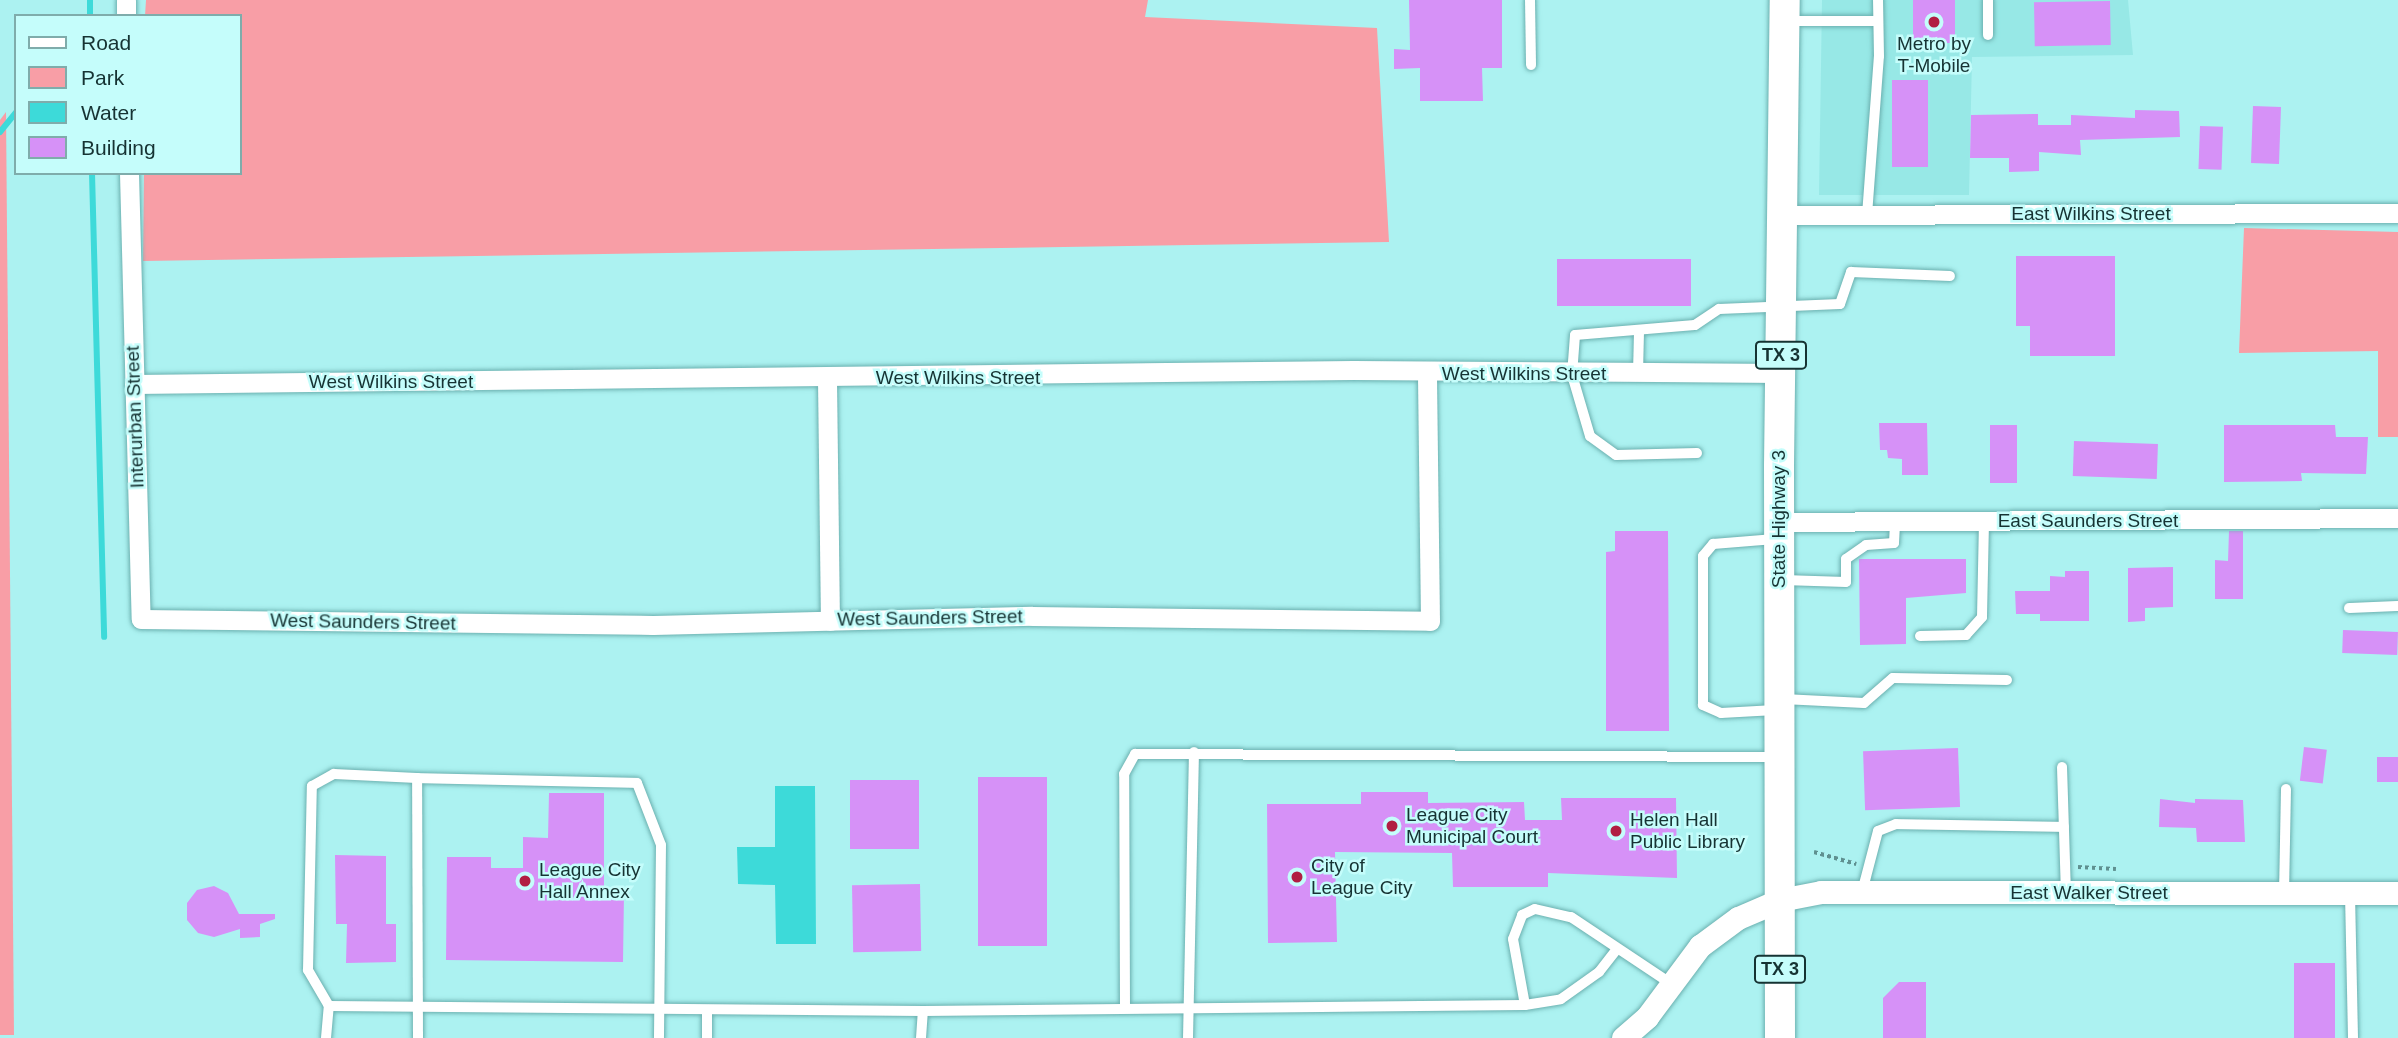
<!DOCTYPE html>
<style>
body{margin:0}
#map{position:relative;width:2398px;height:1038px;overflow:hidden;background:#acf2f1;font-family:Arial,sans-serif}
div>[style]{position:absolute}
.built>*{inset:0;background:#97e8e6}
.green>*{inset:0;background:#f89ea6}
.water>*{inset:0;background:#3ddad9}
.stream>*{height:6px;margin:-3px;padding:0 3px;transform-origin:3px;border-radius:3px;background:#3ddad9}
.building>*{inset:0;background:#d691f7;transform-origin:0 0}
.path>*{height:3.5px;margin-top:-1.75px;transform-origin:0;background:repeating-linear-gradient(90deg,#5f9090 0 3.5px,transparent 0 7px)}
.roads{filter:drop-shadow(0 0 2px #6bb0af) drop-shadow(0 0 2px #6bb0af)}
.service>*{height:10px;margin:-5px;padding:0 5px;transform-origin:5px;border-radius:5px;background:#fff}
.minor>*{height:19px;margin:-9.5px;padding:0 9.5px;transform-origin:9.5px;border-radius:9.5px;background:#fff}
.tertiary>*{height:23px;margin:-11.5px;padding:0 11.5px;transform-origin:11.5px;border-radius:11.5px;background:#fff}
.primary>*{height:30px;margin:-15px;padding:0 15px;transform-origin:15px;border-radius:15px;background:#fff}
.dots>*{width:19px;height:19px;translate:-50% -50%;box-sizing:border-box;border:4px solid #c5fdfb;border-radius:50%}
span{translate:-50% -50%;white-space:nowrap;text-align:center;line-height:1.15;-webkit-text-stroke:5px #c5fdfb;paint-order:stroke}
.shield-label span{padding:2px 5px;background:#c5fdfb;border:2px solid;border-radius:5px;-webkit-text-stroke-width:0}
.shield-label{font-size:18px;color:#163333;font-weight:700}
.poi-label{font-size:19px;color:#163333}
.left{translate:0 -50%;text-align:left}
.street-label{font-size:19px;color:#163333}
.legend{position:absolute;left:14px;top:14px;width:228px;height:161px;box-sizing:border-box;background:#c5fdfb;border:2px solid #7facab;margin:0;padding:9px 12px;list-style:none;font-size:21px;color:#163333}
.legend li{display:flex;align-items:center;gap:14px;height:35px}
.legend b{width:35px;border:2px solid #7facab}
</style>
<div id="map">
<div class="built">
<div style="clip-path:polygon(1822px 0,2128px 0,2133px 55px,1972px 57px,1969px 195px,1819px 195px)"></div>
</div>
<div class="green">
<div style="clip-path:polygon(146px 0,1148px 0,1145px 17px,1377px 28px,1389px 242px,143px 261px,144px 173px,240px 173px,240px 16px,145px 16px)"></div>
<div style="clip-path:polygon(6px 112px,14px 1035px,0 1035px,0 120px)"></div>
<div style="clip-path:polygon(2244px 228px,2398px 232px,2398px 437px,2378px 437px,2378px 351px,2239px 353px)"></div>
</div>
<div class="water">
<div style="clip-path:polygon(775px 786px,815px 786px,816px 944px,776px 944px,775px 885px,738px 884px,737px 847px,775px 847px)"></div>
</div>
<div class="stream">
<div style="left:90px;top:0;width:16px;rotate:90deg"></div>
<div style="left:0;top:132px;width:26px;rotate:-51deg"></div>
<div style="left:92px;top:173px;width:464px;rotate:88.5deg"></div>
</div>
<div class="building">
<div style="clip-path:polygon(1409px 0,1502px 0,1502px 68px,1482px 68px,1483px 101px,1420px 101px,1420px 68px,1394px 69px,1394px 49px,1410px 50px)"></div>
<div style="left:1913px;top:0;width:42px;height:43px"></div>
<div style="left:2110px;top:1px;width:44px;height:76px;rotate:89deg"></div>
<div style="left:1892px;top:80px;width:36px;height:87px"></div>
<div style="left:2253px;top:106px;width:28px;height:57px;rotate:2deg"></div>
<div style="clip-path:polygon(2135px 110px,2179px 111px,2180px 137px,2080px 140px,2081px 155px,2039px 152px,2039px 171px,2009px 172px,2009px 158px,1970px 158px,1971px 115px,2038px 114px,2038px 125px,2071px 125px,2071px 115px,2135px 118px)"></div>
<div style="left:2200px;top:126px;width:23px;height:43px;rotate:2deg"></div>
<div style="clip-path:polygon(2016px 256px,2115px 256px,2115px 356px,2030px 356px,2030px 326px,2016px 326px)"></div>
<div style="left:1557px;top:259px;width:134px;height:47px"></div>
<div style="clip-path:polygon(1879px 423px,1927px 423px,1928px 475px,1902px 475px,1902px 459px,1888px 458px,1887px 450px,1880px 450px)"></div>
<div style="left:1990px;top:425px;width:27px;height:58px"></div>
<div style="clip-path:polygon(2224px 425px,2335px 425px,2336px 437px,2368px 437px,2366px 474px,2301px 473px,2302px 481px,2224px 482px)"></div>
<div style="left:2074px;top:441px;width:84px;height:35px;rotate:2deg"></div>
<div style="clip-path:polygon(1615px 531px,1668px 531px,1669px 731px,1606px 731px,1606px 552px,1615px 551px)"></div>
<div style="clip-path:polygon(2229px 531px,2243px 531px,2243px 599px,2215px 599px,2215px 560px,2228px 561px)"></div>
<div style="clip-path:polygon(1859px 559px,1966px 559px,1966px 593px,1906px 598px,1906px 644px,1860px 645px)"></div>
<div style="clip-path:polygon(2173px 567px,2173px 607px,2145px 608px,2145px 621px,2128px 622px,2128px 568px)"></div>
<div style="clip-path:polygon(2065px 571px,2089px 571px,2089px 621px,2040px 621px,2040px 614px,2016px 614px,2015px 591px,2050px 591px,2050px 576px,2065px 577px)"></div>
<div style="left:2343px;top:630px;width:55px;height:23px;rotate:2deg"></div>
<div style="left:2304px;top:747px;width:23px;height:34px;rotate:7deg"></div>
<div style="left:1958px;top:748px;width:59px;height:95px;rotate:88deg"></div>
<div style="left:2377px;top:757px;width:21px;height:25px"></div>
<div style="left:978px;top:777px;width:69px;height:169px"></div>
<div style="left:850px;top:780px;width:69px;height:69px"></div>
<div style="clip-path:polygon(1361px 792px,1428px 792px,1428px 803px,1524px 802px,1525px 820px,1562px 820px,1561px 798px,1676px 798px,1677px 878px,1548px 873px,1548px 887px,1453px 887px,1452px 853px,1335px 852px,1337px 942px,1268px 943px,1267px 804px,1361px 804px)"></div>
<div style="clip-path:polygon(549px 793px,604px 793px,604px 893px,624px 893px,623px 962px,446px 960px,447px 857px,491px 857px,491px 868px,523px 868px,523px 837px,548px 838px)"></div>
<div style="clip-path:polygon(2160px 799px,2195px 803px,2195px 799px,2243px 800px,2245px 842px,2197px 842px,2196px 828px,2159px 827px)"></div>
<div style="clip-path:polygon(335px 855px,386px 856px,386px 924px,396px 924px,396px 962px,346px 963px,347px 924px,336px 924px)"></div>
<div style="left:920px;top:884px;width:67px;height:68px;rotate:89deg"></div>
<div style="clip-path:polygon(214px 886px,228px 893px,239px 914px,275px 914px,275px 919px,260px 924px,260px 937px,240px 938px,240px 929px,214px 937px,198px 933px,187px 920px,187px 903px,197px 890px)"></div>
<div style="left:2335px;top:963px;width:75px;height:41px;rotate:90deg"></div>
<div style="clip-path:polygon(1899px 982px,1926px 982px,1926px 1038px,1883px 1038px,1883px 998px)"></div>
</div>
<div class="path">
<div style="left:1814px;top:852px;width:44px;rotate:15.9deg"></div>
<div style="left:2078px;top:867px;width:38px;rotate:3deg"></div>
</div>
<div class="roads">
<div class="service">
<div style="left:1530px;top:0;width:65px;rotate:89.1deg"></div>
<div style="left:1988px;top:0;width:35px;rotate:90deg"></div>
<div style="left:1789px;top:21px;width:89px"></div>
<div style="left:1867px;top:215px;width:159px;rotate:-85.7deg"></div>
<div style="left:1879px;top:56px;width:56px;rotate:-91deg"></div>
<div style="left:1638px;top:373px;width:42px;rotate:-88.6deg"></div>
<div style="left:1697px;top:453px;width:81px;rotate:178.6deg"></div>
<div style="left:1616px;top:455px;width:32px;rotate:-144deg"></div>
<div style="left:1590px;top:436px;width:64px;rotate:-106.4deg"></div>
<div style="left:1572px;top:375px;width:40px;rotate:-85.7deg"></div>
<div style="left:1575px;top:335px;width:120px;rotate:-4.8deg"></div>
<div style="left:1695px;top:325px;width:29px;rotate:-34deg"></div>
<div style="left:1719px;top:309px;width:121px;rotate:-2.4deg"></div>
<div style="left:1840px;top:304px;width:34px;rotate:-71deg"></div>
<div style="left:1851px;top:272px;width:99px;rotate:2.3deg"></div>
<div style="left:1783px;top:580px;width:63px;rotate:1.8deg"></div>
<div style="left:1846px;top:582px;width:23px;rotate:-90deg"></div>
<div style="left:1846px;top:559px;width:24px;rotate:-35deg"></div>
<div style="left:1866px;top:545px;width:28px;rotate:-4deg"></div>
<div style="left:1894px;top:543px;width:21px;rotate:-87deg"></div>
<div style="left:2349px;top:608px;width:49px;rotate:-2.3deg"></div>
<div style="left:1920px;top:636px;width:46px;rotate:-1.2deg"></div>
<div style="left:1966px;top:635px;width:24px;rotate:-48deg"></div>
<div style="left:1982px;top:617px;width:95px;rotate:-88.8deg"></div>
<div style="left:1783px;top:699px;width:81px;rotate:2.8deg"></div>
<div style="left:1864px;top:703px;width:38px;rotate:-41deg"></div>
<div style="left:1893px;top:678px;width:114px;rotate:1deg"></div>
<div style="left:1775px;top:710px;width:54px;rotate:176.8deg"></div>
<div style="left:1721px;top:713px;width:20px;rotate:-156deg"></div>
<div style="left:1703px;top:705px;width:149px;rotate:-90deg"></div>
<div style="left:1703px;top:556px;width:16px;rotate:-50deg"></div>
<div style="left:1713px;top:544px;width:62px;rotate:-4.6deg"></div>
<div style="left:2062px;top:767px;width:126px;rotate:88.2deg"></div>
<div style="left:1862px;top:892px;width:63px;rotate:-75.3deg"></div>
<div style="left:1878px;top:831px;width:19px;rotate:-21deg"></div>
<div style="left:1896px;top:824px;width:168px;rotate:1deg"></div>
<div style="left:2284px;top:893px;width:104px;rotate:-88.9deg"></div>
<div style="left:2350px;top:894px;width:144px;rotate:88.8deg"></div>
<div style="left:1525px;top:1005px;width:36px;rotate:-9deg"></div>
<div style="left:1561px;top:999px;width:47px;rotate:-35.4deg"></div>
<div style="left:1599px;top:972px;width:29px;rotate:-52deg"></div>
<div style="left:329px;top:1006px;width:42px;rotate:-120.3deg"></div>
<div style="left:308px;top:970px;width:184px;rotate:-88.8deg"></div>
<div style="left:312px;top:786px;width:25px;rotate:-29deg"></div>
<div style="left:334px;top:774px;width:83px;rotate:2.8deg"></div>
<div style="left:1125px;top:1007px;width:233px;rotate:-90.2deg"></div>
<div style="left:1124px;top:774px;width:23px;rotate:-61deg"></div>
<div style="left:1135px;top:754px;width:640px;rotate:0.27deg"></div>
<div style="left:326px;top:1038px;width:32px;rotate:-85deg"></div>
<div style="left:329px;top:1006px;width:594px;rotate:0.48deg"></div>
<div style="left:923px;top:1011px;width:602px;rotate:-0.57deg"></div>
<div style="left:1525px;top:1005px;width:67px;rotate:-100.3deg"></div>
<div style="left:1513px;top:939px;width:26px;rotate:-69deg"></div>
<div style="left:1522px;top:915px;width:14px;rotate:-25deg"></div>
<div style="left:1535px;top:909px;width:37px;rotate:13deg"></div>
<div style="left:1571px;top:917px;width:119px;rotate:33.7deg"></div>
<div style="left:418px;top:1038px;width:260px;rotate:-90.2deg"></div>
<div style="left:417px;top:778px;width:220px;rotate:1.3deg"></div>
<div style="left:637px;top:783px;width:66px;rotate:68.8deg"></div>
<div style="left:661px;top:845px;width:193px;rotate:90.6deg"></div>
<div style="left:707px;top:1038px;width:28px;rotate:-90deg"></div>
<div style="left:921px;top:1038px;width:27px;rotate:-86deg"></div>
<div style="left:1188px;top:1038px;width:286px;rotate:-88.8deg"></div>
</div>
<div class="minor">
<div style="left:126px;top:0;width:16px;rotate:90deg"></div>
<div style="left:129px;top:173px;width:446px;rotate:88.5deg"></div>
<div style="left:141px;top:619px;width:512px;rotate:0.67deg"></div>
<div style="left:653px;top:625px;width:379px;rotate:-1.4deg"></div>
<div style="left:1032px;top:616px;width:398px;rotate:0.7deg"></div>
<div style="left:1430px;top:621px;width:248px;rotate:-90.7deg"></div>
<div style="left:1785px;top:215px;width:613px;rotate:-0.19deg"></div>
<div style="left:827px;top:379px;width:242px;rotate:89.3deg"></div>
<div style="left:134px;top:384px;width:1219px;rotate:-0.66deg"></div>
<div style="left:1353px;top:370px;width:428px;rotate:0.4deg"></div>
<div style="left:1779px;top:522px;width:619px;rotate:-0.37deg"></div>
</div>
<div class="tertiary">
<div style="left:1623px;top:1038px;width:32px;rotate:-41deg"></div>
<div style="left:1647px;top:1017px;width:89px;rotate:-53.3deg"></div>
<div style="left:1700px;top:946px;width:47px;rotate:-36.4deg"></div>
<div style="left:1738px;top:918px;width:46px;rotate:-23.2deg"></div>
<div style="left:1780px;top:900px;width:42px;rotate:-11deg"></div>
<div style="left:1821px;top:892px;width:577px;rotate:0.1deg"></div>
</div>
<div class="primary">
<div style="left:1780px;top:1038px;width:572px;rotate:-90.1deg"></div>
<div style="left:1779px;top:466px;width:466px;rotate:-89.3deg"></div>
</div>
</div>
<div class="dots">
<div style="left:1934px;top:22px;background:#b11e42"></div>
<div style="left:1392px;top:826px;background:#b11e42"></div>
<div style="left:1616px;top:831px;background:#b11e42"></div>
<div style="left:1297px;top:877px;background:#b11e42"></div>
<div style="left:525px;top:881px;background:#b11e42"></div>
</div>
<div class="shield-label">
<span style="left:1781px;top:355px">TX 3</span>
<span style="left:1780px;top:969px">TX 3</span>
</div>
<div class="poi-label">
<span style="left:1934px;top:55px">Metro by<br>T-Mobile</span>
<span class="left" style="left:1406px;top:826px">League City<br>Municipal Court</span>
<span class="left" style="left:1630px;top:831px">Helen Hall<br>Public Library</span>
<span class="left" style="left:1311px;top:877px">City of<br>League City</span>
<span class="left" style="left:539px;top:881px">League City<br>Hall Annex</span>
</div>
<div class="street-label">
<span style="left:2091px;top:214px">East Wilkins Street</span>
<span style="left:1524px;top:374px">West Wilkins Street</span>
<span style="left:958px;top:378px">West Wilkins Street</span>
<span style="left:391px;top:382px">West Wilkins Street</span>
<span style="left:135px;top:417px;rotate:-92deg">Interurban Street</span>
<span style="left:1779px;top:519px;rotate:-90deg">State Highway 3</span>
<span style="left:2088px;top:521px">East Saunders Street</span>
<span style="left:930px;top:618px;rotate:-1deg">West Saunders Street</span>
<span style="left:363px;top:622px;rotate:1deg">West Saunders Street</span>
<span style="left:2089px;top:893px">East Walker Street</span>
</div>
<ul class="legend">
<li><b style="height:9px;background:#fff"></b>Road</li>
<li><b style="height:19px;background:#f89ea6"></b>Park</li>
<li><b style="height:19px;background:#3ddad9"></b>Water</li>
<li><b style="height:19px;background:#d691f7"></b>Building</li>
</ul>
</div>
